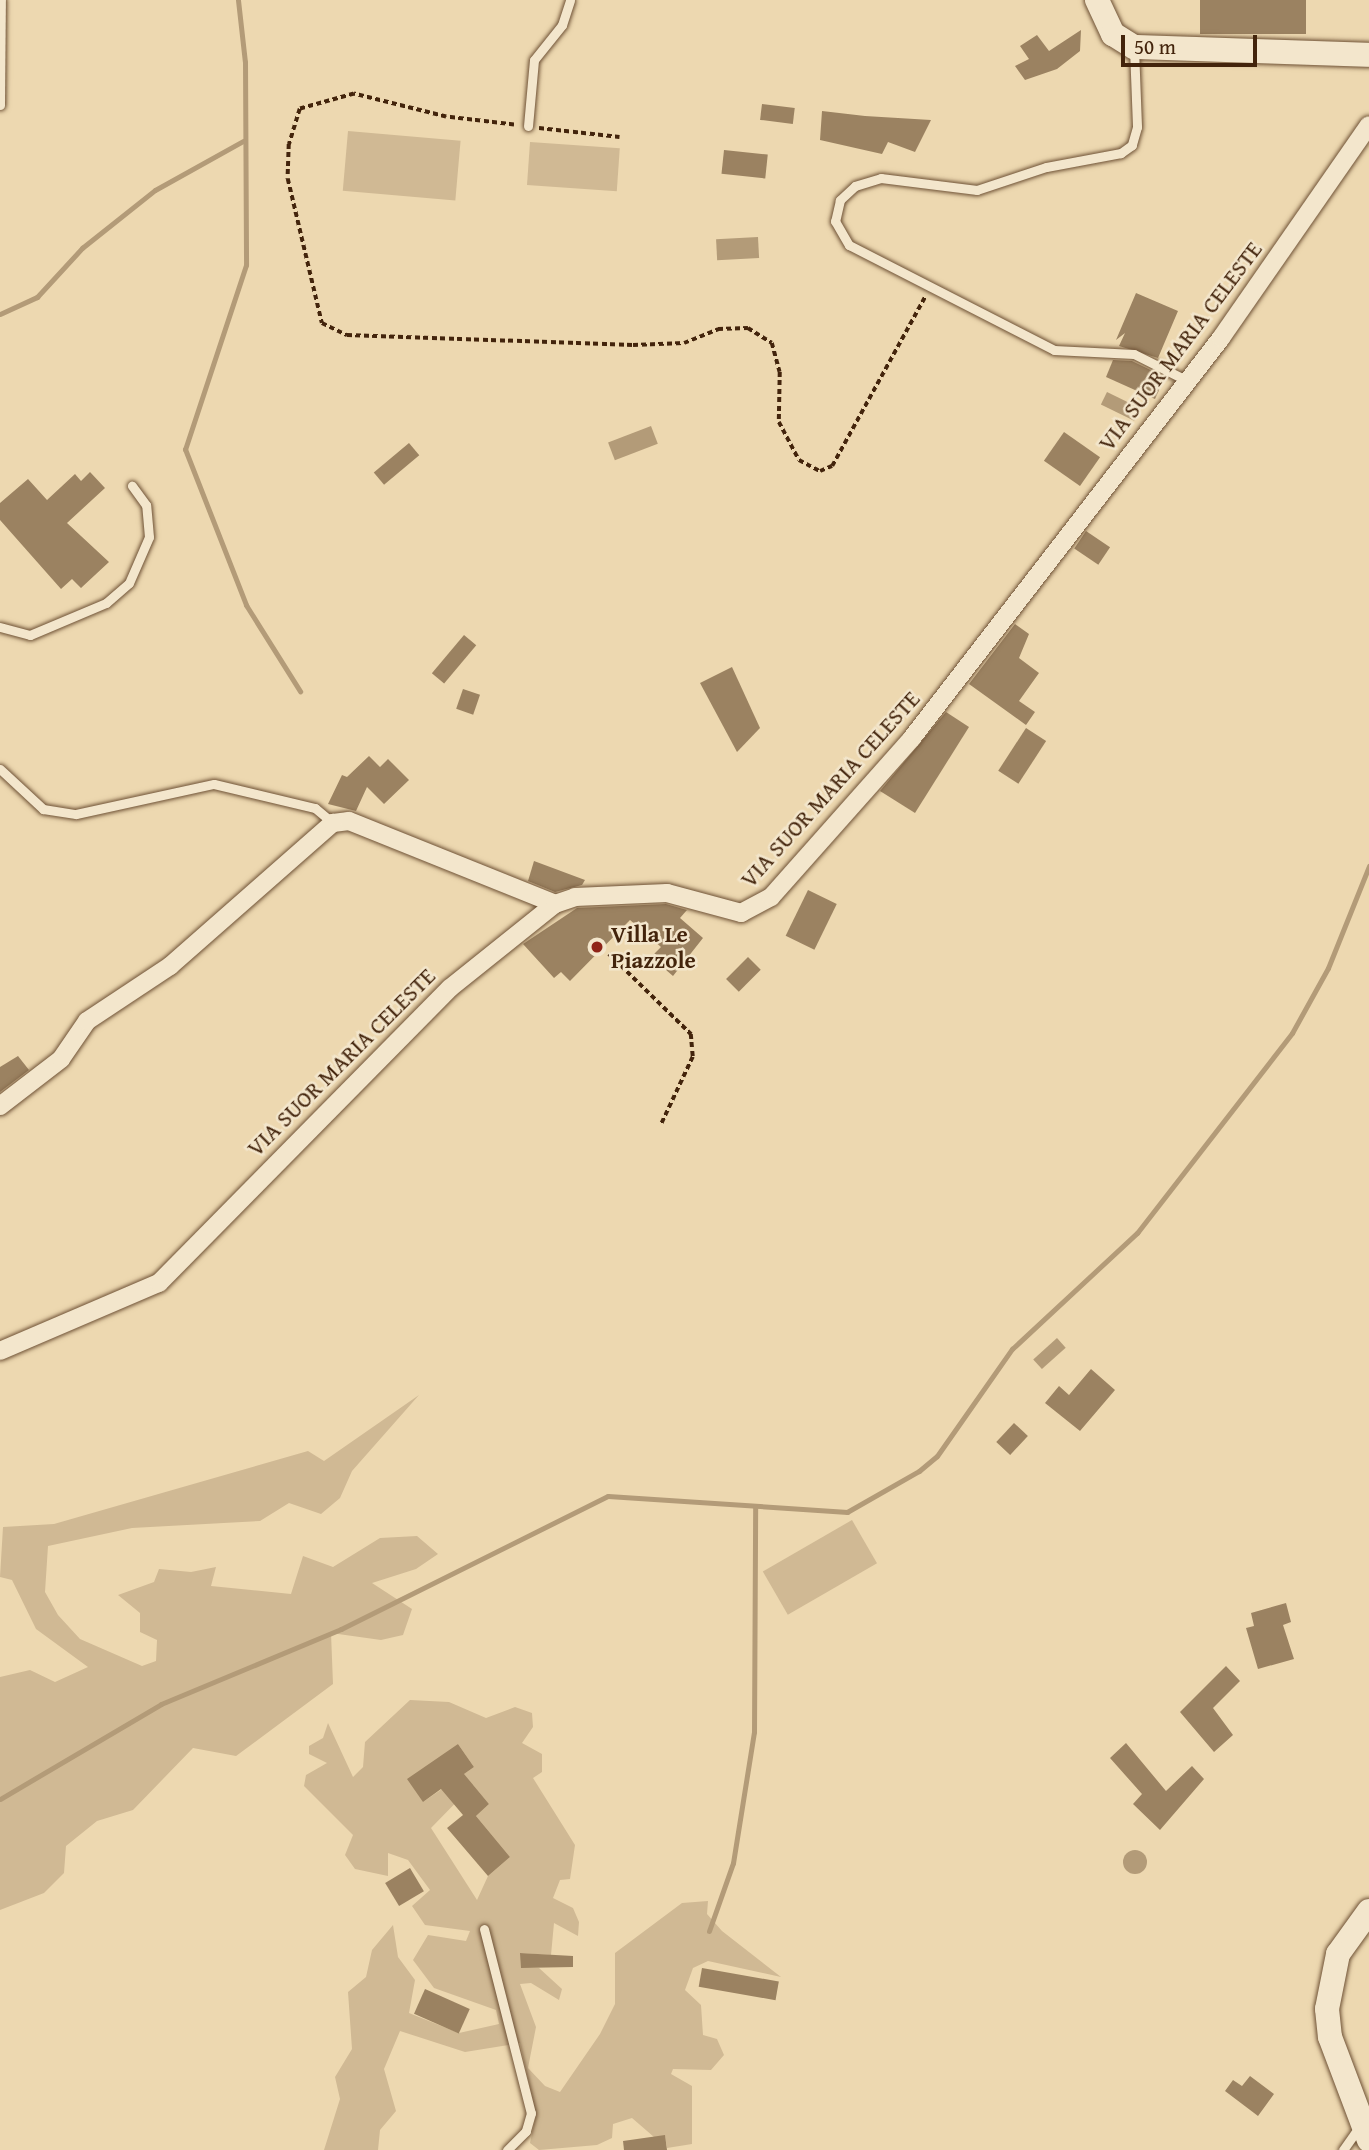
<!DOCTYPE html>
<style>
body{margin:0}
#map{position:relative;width:1369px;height:2150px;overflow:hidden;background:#edd8b0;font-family:"Gentium Book Plus",serif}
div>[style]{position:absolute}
.green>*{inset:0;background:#d0b994;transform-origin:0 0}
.water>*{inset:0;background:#b39b78;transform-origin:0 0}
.round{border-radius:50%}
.stream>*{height:5px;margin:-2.5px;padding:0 2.5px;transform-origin:2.5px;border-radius:2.5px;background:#b39b78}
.building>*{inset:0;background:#9b8261;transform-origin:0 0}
.path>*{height:3.5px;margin-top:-1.75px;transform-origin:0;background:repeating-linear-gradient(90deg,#43240c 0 5px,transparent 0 8.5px)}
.roads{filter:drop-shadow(0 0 2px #6e5135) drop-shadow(0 0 2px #6e5135)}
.lane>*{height:9px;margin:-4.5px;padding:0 4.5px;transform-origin:4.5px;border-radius:4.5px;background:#f3e6cc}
.street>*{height:18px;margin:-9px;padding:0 9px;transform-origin:9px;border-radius:9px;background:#f3e6cc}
.secondary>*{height:24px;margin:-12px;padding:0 12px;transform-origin:12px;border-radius:12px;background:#f3e6cc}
.dots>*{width:19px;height:19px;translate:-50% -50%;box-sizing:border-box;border:4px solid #f3e6cc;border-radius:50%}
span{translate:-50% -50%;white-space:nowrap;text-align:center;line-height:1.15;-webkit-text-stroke:5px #f3e6cc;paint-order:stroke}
.street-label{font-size:23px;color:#43240c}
.poi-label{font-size:23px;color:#43240c;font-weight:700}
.left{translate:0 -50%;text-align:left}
.scale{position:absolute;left:1121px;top:35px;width:136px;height:32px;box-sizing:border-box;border:4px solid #43240c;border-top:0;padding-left:9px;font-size:21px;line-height:24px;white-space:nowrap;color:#43240c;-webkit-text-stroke:5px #f3e6cc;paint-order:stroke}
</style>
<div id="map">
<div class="green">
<div style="left:348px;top:131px;width:113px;height:60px;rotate:5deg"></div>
<div style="left:530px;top:142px;width:90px;height:43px;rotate:4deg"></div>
<div style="clip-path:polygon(419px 1395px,352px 1471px,340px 1498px,321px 1514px,289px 1503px,260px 1521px,132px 1528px,48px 1546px,45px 1592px,58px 1615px,80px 1639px,142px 1666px,156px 1661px,157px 1640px,140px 1632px,140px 1613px,118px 1595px,154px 1582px,159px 1569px,191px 1572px,216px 1567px,211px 1586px,291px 1594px,303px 1556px,333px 1567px,380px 1538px,417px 1536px,438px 1554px,416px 1569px,372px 1583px,412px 1609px,403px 1635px,381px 1640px,331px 1633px,333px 1684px,236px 1756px,193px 1748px,133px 1810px,97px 1821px,66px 1846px,64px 1873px,44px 1893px,0 1910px,0 1677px,30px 1670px,55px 1682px,88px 1667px,36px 1629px,12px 1580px,0 1577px,3px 1527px,54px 1524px,308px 1451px,324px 1461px)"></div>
<div style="left:852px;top:1520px;width:50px;height:103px;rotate:60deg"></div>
<div style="clip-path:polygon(evenodd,410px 1700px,449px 1702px,486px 1718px,515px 1707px,532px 1713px,533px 1727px,522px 1743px,542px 1754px,542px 1772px,533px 1778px,575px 1845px,570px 1879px,560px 1880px,553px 1898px,573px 1908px,579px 1922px,578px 1936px,554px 1923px,551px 1955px,521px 1953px,521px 1967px,539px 1968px,562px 1989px,559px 2000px,531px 1983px,520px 1984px,536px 2027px,528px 2068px,545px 2086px,560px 2092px,600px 2034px,615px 2004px,615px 1953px,682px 1903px,708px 1901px,707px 1914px,722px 1931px,781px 1977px,708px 1961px,693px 1968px,685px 1990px,701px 2005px,703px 2035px,717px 2039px,724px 2055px,711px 2070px,673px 2069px,671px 2074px,692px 2086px,692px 2144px,667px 2148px,665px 2136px,654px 2137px,632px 2118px,613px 2124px,612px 2138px,597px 2145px,539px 2150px,530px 2143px,536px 2115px,520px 2043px,465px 2052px,400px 2031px,384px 2069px,396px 2111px,380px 2130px,378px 2150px,324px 2150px,340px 2099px,335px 2077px,352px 2049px,348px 1992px,366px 1977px,372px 1950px,393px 1925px,398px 1957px,415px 1980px,409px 2013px,459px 2033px,499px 2024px,496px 2010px,434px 1988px,413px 1960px,428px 1935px,466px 1941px,470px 1931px,425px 1925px,412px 1906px,430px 1890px,408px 1860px,388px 1853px,388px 1876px,355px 1869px,345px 1855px,353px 1835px,304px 1786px,306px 1775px,327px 1763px,309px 1754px,309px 1746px,323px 1738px,328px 1723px,353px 1777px,363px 1767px,365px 1742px,410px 1700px,458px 1744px,474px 1767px,423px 1802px,458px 1744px,410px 1700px,473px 1785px,489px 1804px,476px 1816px,510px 1857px,488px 1876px,477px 1900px,431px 1828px,473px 1785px)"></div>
</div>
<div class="water">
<div style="left:758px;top:237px;width:21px;height:42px;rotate:87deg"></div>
<div style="left:1107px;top:392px;width:37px;height:14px;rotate:26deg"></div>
<div style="left:651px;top:426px;width:19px;height:46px;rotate:69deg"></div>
<div style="left:1057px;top:1338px;width:13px;height:32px;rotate:48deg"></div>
<div class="round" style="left:1123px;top:1850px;width:24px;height:24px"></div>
</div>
<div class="stream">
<div style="left:238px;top:0;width:62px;rotate:83.6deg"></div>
<div style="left:245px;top:62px;width:203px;rotate:89.7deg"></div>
<div style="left:246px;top:265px;width:194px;rotate:108.3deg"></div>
<div style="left:185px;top:449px;width:168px;rotate:68.6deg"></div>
<div style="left:246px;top:605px;width:102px;rotate:57.9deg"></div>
<div style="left:0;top:314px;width:41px;rotate:-24.7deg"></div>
<div style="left:37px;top:297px;width:67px;rotate:-47.4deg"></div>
<div style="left:82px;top:248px;width:93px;rotate:-38.5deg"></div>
<div style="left:155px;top:190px;width:101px;rotate:-29.1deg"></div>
<div style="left:0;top:1799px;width:187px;rotate:-30.5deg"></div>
<div style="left:161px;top:1704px;width:195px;rotate:-22.6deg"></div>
<div style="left:341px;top:1629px;width:298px;rotate:-26.5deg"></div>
<div style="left:608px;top:1496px;width:240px;rotate:3.8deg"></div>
<div style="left:847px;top:1512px;width:83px;rotate:-29.7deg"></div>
<div style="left:919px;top:1471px;width:23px;rotate:-40deg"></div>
<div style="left:937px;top:1456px;width:131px;rotate:-55deg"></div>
<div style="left:1012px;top:1349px;width:171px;rotate:-42.9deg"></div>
<div style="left:1137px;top:1233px;width:253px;rotate:-52.2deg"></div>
<div style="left:1292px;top:1033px;width:74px;rotate:-61deg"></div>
<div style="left:1328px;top:968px;width:110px;rotate:-68.1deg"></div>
<div style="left:709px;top:1931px;width:72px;rotate:-70.6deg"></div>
<div style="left:733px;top:1863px;width:133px;rotate:-80.9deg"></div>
<div style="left:754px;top:1732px;width:225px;rotate:-89.7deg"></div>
</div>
<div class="building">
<div style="left:1200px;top:0;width:106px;height:34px"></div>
<div style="clip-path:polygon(1081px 30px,1080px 51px,1057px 69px,1025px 80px,1015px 66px,1029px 59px,1020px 46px,1037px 35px,1049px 51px)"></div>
<div style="left:762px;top:104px;width:33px;height:16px;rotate:7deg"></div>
<div style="clip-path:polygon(822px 111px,865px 116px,931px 120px,915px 152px,888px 142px,882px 154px,820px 140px)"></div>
<div style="left:724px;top:150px;width:44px;height:24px;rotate:6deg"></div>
<div style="clip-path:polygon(1136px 293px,1178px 311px,1158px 358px,1119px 346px,1125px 333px,1116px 340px)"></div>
<div style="clip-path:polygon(1113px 360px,1132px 361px,1165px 377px,1155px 399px,1106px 377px)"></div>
<div style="left:1064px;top:432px;width:44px;height:35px;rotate:35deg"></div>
<div style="left:409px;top:443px;width:16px;height:46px;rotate:50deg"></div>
<div style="clip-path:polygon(90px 472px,105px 488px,67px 523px,109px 562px,81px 588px,72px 579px,61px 589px,0 520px,0 503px,28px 479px,47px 500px,75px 474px,81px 481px)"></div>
<div style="left:1086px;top:531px;width:29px;height:21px;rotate:34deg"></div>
<div style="clip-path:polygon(1015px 624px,1029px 634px,1019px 658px,1039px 673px,1019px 701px,1035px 712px,1026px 725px,969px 684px)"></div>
<div style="left:464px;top:635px;width:16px;height:50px;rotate:40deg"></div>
<div style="clip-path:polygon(732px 667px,760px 728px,737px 752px,700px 683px)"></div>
<div style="left:463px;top:689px;width:18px;height:21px;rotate:19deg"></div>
<div style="clip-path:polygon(946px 712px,969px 727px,915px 813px,880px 791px)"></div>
<div style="left:1026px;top:728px;width:24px;height:51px;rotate:33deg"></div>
<div style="clip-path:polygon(369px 756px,380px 767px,388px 759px,409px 780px,384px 804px,367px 787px,356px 811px,328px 804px,342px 775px,347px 777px)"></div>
<div style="clip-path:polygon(534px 861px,585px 880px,582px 885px,555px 892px,528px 881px)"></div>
<div style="left:808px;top:890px;width:32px;height:51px;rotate:26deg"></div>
<div style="clip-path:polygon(666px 904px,687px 910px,680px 918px,703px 938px,673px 976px,651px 957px,661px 947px,630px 920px,570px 981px,561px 972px,554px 978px,523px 944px,577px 908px)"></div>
<div style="left:748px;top:957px;width:18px;height:31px;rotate:45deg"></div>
<div style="clip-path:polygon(18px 1056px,29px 1070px,0 1092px,0 1067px)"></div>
<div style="clip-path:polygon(1091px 1369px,1115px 1390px,1080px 1431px,1045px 1403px,1059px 1386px,1069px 1395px)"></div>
<div style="left:1014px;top:1423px;width:19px;height:26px;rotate:43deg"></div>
<div style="clip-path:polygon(1286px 1603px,1291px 1622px,1283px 1625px,1294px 1659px,1258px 1669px,1246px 1628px,1254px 1626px,1251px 1613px)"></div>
<div style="clip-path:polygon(1226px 1666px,1240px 1681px,1213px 1708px,1233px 1735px,1214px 1752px,1180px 1712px)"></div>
<div style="clip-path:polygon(1126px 1743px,1166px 1791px,1192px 1766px,1204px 1779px,1160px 1830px,1133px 1804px,1142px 1794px,1110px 1758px)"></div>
<div style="clip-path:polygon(458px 1744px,474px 1767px,464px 1774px,489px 1804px,476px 1816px,510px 1857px,488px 1876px,447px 1828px,463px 1815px,441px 1789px,423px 1802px,407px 1779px)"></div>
<div style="left:410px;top:1868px;width:27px;height:29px;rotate:59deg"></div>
<div style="clip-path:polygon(520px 1953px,573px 1956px,573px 1967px,521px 1968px)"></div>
<div style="left:702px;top:1968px;width:78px;height:19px;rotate:10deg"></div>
<div style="left:425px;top:1989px;width:49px;height:27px;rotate:24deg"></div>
<div style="clip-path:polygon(1250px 2076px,1274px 2094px,1258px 2116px,1225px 2091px,1233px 2080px,1242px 2086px)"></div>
<div style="clip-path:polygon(665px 2135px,667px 2150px,624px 2150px,623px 2141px)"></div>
</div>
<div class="path">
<div style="left:514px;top:125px;width:68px;rotate:-173.3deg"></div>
<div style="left:446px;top:117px;width:95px;rotate:-166deg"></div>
<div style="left:354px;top:94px;width:56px;rotate:164.5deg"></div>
<div style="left:300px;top:109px;width:37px;rotate:107deg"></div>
<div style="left:289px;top:144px;width:35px;rotate:92deg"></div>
<div style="left:288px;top:179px;width:148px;rotate:76.7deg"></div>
<div style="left:322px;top:323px;width:28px;rotate:26deg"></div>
<div style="left:347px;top:335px;width:286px;rotate:2deg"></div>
<div style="left:633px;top:345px;width:51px;rotate:-2.2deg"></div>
<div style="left:684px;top:343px;width:37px;rotate:-22deg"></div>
<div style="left:718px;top:329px;width:30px;rotate:-2deg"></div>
<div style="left:748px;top:328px;width:28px;rotate:32deg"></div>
<div style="left:772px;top:343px;width:30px;rotate:75deg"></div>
<div style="left:780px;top:372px;width:50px;rotate:91.1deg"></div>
<div style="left:779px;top:422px;width:43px;rotate:62.2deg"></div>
<div style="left:799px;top:460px;width:24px;rotate:28deg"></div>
<div style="left:820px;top:471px;width:13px;rotate:-23deg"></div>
<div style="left:832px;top:466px;width:193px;rotate:-61.2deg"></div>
<div style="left:539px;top:128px;width:81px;rotate:6.4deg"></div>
<div style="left:609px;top:954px;width:115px;rotate:44.3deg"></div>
<div style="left:691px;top:1034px;width:23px;rotate:85deg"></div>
<div style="left:693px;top:1057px;width:75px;rotate:115.2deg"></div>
</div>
<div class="roads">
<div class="lane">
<div style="left:1134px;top:48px;width:79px;rotate:87.8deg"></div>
<div style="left:1137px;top:127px;width:19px;rotate:106deg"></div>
<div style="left:1132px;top:145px;width:14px;rotate:144deg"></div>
<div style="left:1121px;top:153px;width:76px;rotate:169.4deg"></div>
<div style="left:1046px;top:167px;width:73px;rotate:161.6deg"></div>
<div style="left:977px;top:190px;width:97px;rotate:-172.9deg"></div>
<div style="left:881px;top:178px;width:27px;rotate:163deg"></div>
<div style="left:855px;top:186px;width:21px;rotate:137deg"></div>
<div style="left:840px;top:200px;width:22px;rotate:103deg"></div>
<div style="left:835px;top:221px;width:28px;rotate:60deg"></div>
<div style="left:849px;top:245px;width:230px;rotate:27.1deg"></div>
<div style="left:1054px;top:350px;width:80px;rotate:2.9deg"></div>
<div style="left:1134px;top:354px;width:60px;rotate:26.6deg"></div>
<div style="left:0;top:105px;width:105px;rotate:-89.5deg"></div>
<div style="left:528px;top:126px;width:66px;rotate:-84.8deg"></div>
<div style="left:534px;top:60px;width:45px;rotate:-51.3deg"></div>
<div style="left:562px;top:25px;width:26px;rotate:-72deg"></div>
<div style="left:0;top:627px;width:31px;rotate:15deg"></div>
<div style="left:30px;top:635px;width:82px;rotate:-22.8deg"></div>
<div style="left:106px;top:603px;width:30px;rotate:-41deg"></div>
<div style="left:129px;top:583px;width:50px;rotate:-66.5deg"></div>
<div style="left:149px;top:537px;width:32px;rotate:-95deg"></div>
<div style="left:146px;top:505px;width:24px;rotate:-126deg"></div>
<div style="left:0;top:769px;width:59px;rotate:42.9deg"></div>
<div style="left:43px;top:809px;width:33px;rotate:9deg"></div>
<div style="left:76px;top:814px;width:141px;rotate:-12.3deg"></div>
<div style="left:214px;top:784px;width:104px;rotate:13.4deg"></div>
<div style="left:315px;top:808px;width:23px;rotate:40deg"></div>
<div style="left:484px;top:1929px;width:190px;rotate:75.7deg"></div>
<div style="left:531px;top:2113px;width:19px;rotate:106deg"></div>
<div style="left:526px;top:2131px;width:27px;rotate:135deg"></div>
<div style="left:1343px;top:2150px;width:29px;rotate:-55deg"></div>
</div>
<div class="street">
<div style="left:0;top:1106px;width:77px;rotate:-37.6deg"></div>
<div style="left:61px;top:1059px;width:46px;rotate:-55.6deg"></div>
<div style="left:87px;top:1021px;width:100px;rotate:-33.5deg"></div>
<div style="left:170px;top:966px;width:217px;rotate:-41.3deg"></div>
<div style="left:333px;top:823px;width:16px;rotate:-7deg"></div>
<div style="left:349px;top:821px;width:222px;rotate:21.9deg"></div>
<div style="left:0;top:1351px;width:173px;rotate:-23.2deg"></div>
<div style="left:159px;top:1283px;width:414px;rotate:-45.4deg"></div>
<div style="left:450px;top:988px;width:134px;rotate:-38.7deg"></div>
<div style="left:555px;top:904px;width:21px;rotate:-19deg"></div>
<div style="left:575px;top:897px;width:92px;rotate:-2.5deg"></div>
<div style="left:667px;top:893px;width:77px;rotate:15.1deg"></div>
<div style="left:741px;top:913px;width:34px;rotate:-28deg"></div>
<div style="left:771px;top:897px;width:213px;rotate:-48.4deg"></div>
<div style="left:912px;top:738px;width:505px;rotate:-52.31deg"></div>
<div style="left:1221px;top:338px;width:259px;rotate:-55.2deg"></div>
</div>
<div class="secondary">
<div style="left:1097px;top:0;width:38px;rotate:65deg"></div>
<div style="left:1113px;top:34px;width:25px;rotate:32deg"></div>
<div style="left:1134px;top:47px;width:235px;rotate:1.9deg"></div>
<div style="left:1369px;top:1911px;width:53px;rotate:125.8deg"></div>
<div style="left:1338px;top:1954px;width:56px;rotate:101.3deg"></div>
<div style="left:1327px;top:2009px;width:28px;rotate:84deg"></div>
<div style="left:1330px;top:2037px;width:110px;rotate:69.3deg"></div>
</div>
</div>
<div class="dots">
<div style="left:597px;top:947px;background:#8f2418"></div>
</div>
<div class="street-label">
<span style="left:1180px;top:346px;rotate:-53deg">VIA SUOR MARIA CELESTE</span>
<span style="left:830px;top:789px;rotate:-48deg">VIA SUOR MARIA CELESTE</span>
<span style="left:341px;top:1062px;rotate:-45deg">VIA SUOR MARIA CELESTE</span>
</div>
<div class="poi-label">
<span class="left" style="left:611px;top:947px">Villa Le<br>Piazzole</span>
</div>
<div class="scale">50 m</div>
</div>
